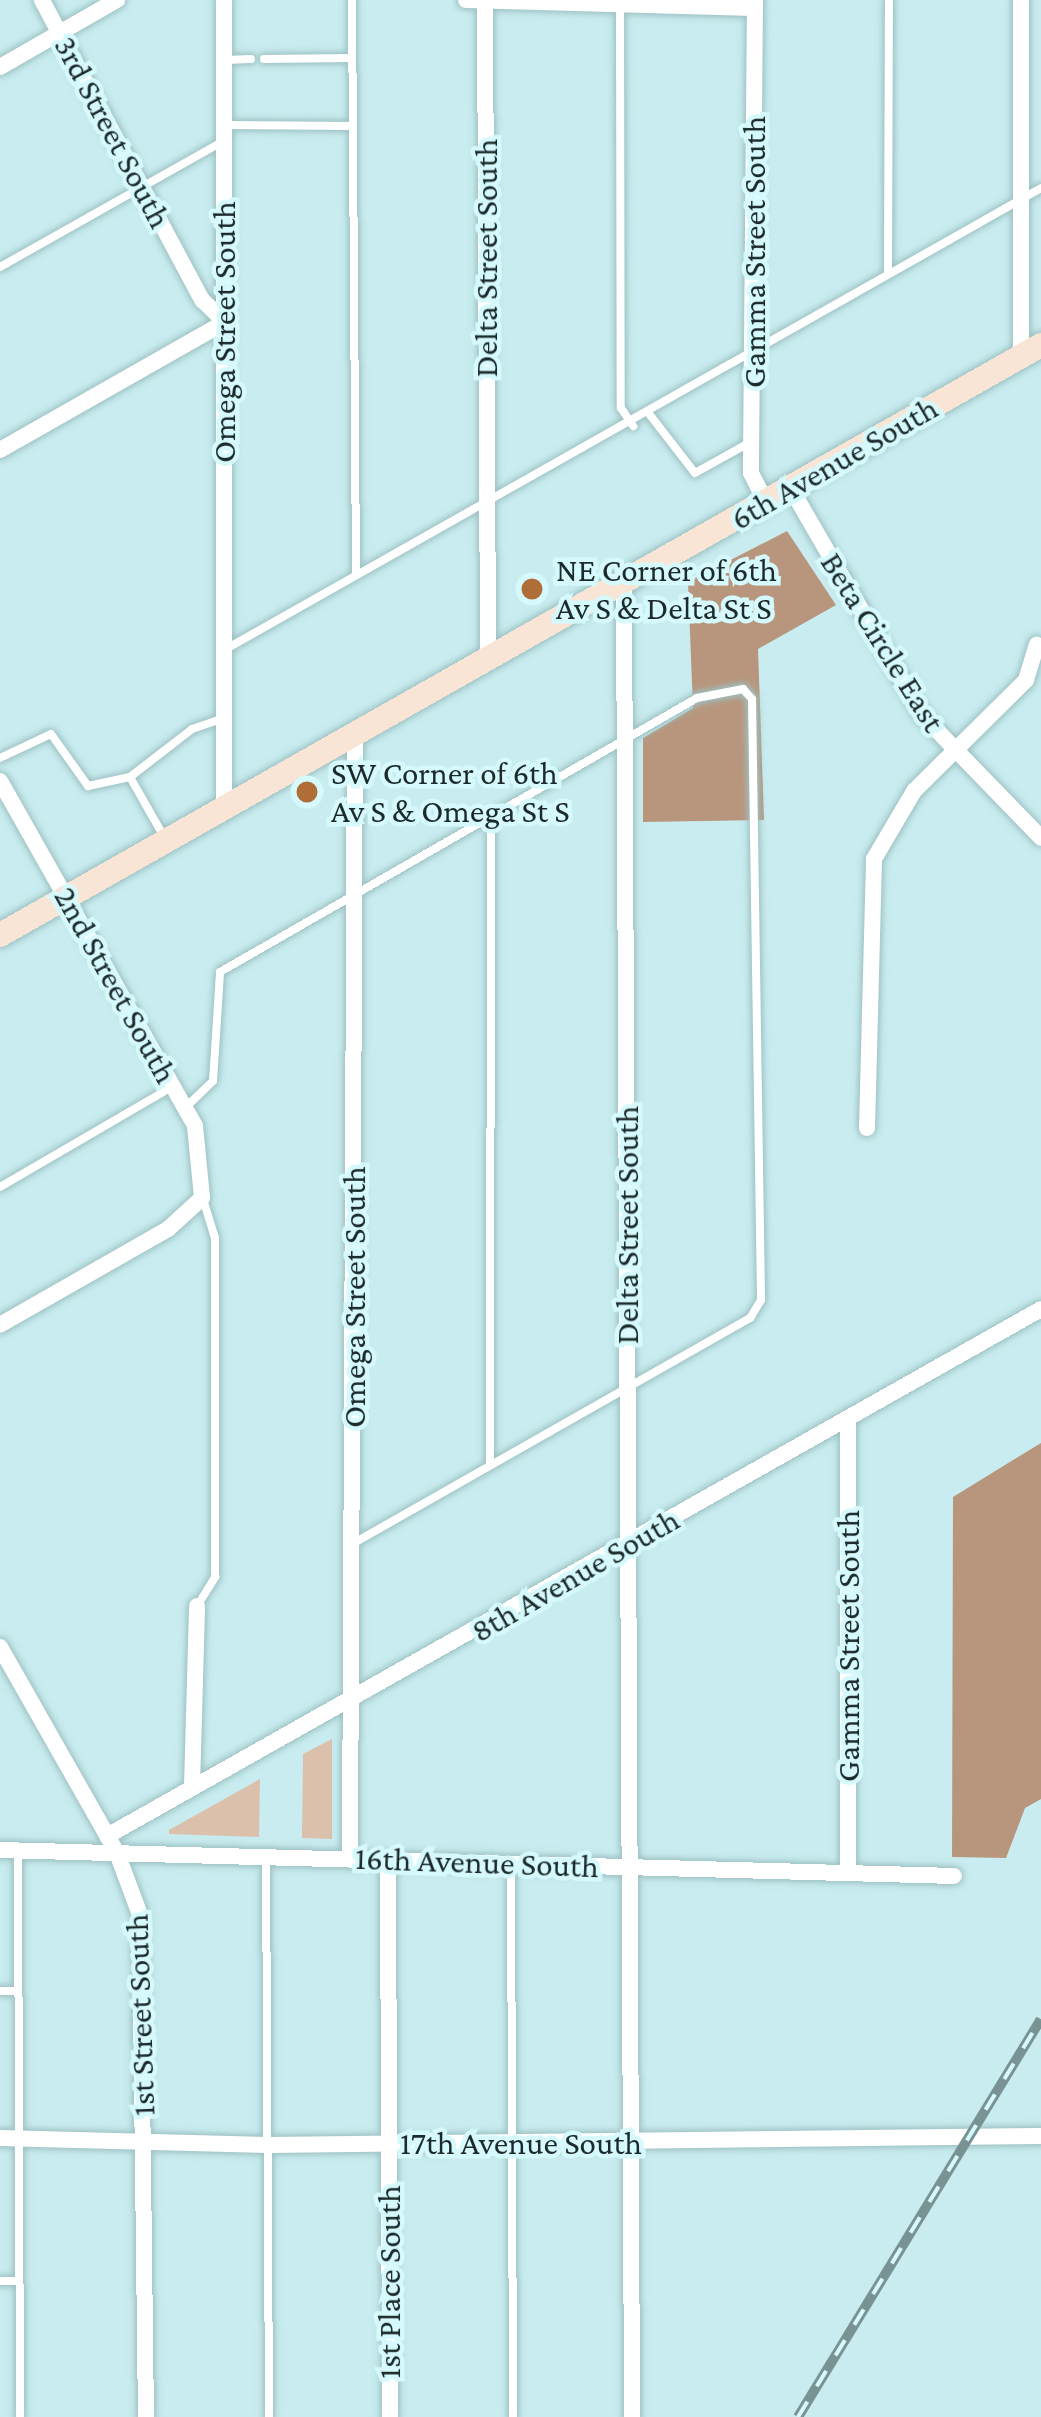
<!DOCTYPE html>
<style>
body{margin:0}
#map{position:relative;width:1041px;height:2417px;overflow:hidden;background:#c8ecef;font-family:"Crimson Pro",serif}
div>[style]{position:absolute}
.green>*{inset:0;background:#dbc0ac}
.forest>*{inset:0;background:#b8967d}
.roads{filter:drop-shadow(0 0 3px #9ec1c3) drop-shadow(0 0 3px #9ec1c3)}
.lane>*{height:8px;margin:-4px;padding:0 4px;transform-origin:4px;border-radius:4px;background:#fff}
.street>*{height:16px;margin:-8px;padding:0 8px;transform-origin:8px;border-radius:8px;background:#fff}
.secondary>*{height:24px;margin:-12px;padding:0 12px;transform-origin:12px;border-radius:12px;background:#f9e5d6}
.rail>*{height:10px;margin-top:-5px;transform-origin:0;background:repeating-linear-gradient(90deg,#d5f9fc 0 18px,#799395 0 36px);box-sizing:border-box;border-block:3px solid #799395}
.dots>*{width:33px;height:33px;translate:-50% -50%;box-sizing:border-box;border:6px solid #d5f9fc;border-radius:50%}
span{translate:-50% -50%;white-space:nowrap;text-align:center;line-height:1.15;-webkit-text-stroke:9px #d5f9fc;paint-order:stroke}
.street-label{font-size:33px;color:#1c2a2b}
.poi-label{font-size:33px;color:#1c2a2b}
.left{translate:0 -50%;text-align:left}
</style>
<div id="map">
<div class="green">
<div style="clip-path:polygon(332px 1739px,332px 1839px,302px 1838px,303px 1754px)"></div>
<div style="clip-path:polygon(260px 1779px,259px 1837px,169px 1834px,169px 1830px)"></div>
</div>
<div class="forest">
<div style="clip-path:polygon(787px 531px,836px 605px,758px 649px,764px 820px,643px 822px,643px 738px,693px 708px,688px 582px)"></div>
<div style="clip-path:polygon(1041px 1443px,1041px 1799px,1025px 1808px,1006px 1858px,952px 1857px,953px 1497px)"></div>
</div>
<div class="roads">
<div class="lane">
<div style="left:352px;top:0;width:574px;rotate:89.6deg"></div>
<div style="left:620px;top:7px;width:401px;rotate:89.9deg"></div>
<div style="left:621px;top:408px;width:22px;rotate:56deg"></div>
<div style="left:264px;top:59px;width:88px;rotate:-0.7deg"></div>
<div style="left:224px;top:60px;width:27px;rotate:-2deg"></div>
<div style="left:226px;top:125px;width:126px;rotate:0.5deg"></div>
<div style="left:0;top:267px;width:257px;rotate:-29.4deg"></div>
<div style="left:888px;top:271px;width:271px;rotate:-89.8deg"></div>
<div style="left:650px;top:415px;width:73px;rotate:52.2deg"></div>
<div style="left:695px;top:473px;width:62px;rotate:-29.1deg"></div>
<div style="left:226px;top:649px;width:936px;rotate:-29.49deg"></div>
<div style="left:0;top:758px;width:56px;rotate:-25.2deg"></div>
<div style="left:51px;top:734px;width:64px;rotate:54.6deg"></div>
<div style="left:88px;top:786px;width:43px;rotate:-12.1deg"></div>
<div style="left:130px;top:777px;width:67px;rotate:60.4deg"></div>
<div style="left:130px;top:777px;width:78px;rotate:-37.7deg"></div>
<div style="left:192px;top:729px;width:34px;rotate:-19deg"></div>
<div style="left:186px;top:1107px;width:37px;rotate:-44deg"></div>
<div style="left:213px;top:1081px;width:109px;rotate:-86.3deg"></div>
<div style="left:220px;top:972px;width:550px;rotate:-29.87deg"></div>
<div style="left:697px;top:698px;width:47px;rotate:-11.1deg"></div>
<div style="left:743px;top:689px;width:13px;rotate:48deg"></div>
<div style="left:752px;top:699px;width:601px;rotate:89.14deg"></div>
<div style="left:761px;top:1300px;width:21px;rotate:121deg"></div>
<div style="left:750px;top:1318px;width:455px;rotate:150.4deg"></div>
<div style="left:0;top:1187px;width:197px;rotate:-30.2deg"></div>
<div style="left:490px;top:1464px;width:645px;rotate:-89.91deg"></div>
<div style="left:199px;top:1603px;width:31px;rotate:-58deg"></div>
<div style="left:215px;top:1577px;width:339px;rotate:-90deg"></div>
<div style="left:215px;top:1238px;width:41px;rotate:-107.1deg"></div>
<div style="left:18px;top:1852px;width:565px;rotate:89.8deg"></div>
<div style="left:266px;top:1857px;width:560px;rotate:89.69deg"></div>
<div style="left:511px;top:1864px;width:553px;rotate:89.79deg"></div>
<div style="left:0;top:1991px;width:17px"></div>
<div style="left:0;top:2281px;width:17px"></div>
</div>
<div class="street">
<div style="left:224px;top:0;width:809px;rotate:90deg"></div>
<div style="left:466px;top:0;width:289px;rotate:1.6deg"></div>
<div style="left:485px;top:0;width:659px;rotate:89.74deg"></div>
<div style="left:755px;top:0;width:473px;rotate:90.5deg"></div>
<div style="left:751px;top:473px;width:31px;rotate:63deg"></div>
<div style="left:0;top:67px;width:135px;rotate:-29.8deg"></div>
<div style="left:1021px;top:357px;width:357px;rotate:-90deg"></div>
<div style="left:0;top:450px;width:259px;rotate:-29.6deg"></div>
<div style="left:225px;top:322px;width:32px;rotate:-136deg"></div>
<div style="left:202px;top:300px;width:340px;rotate:-118.1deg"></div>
<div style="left:790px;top:487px;width:263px;rotate:59.9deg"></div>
<div style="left:922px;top:715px;width:171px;rotate:45.9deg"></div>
<div style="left:624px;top:583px;width:1834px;rotate:89.75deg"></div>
<div style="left:0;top:781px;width:396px;rotate:60.5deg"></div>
<div style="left:195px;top:1126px;width:72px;rotate:84.4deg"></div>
<div style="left:202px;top:1198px;width:46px;rotate:137.6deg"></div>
<div style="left:168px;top:1229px;width:193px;rotate:150.3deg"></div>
<div style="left:867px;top:1128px;width:269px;rotate:-88.5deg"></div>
<div style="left:874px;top:859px;width:79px;rotate:-59.5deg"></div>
<div style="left:914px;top:791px;width:158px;rotate:-44.7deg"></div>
<div style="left:1026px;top:680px;width:37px;rotate:-73deg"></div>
<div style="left:848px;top:1419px;width:454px;rotate:90deg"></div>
<div style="left:0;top:1647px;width:237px;rotate:60.4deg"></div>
<div style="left:117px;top:1853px;width:66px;rotate:69.6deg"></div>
<div style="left:140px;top:1915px;width:502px;rotate:89.32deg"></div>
<div style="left:192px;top:1787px;width:181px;rotate:-88.4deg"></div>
<div style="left:107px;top:1836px;width:1072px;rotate:-29.43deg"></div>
<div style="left:0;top:1850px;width:954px;rotate:1.56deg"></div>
<div style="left:350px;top:1859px;width:1124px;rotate:-89.75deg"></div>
<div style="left:388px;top:1860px;width:557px;rotate:89.79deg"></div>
<div style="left:0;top:2138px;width:268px;rotate:1.5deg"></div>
<div style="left:268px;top:2145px;width:773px;rotate:-0.67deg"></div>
</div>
<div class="secondary">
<div style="left:0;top:935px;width:1197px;rotate:-29.54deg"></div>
</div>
</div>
<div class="rail">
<div style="left:798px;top:2417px;width:466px;rotate:-58.6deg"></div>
</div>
<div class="dots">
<div style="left:532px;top:589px;background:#af6e37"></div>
<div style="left:307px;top:792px;background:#af6e37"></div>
</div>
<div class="street-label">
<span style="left:113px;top:132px;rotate:62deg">3rd Street South</span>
<span style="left:754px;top:252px;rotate:-90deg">Gamma Street South</span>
<span style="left:486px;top:258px;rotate:-90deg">Delta Street South</span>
<span style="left:224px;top:332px;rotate:-90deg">Omega Street South</span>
<span style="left:834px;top:463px;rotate:-30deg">6th Avenue South</span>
<span style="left:883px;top:642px;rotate:58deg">Beta Circle East</span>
<span style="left:116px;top:985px;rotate:61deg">2nd Street South</span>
<span style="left:627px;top:1225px;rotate:-90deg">Delta Street South</span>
<span style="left:354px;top:1297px;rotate:-90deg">Omega Street South</span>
<span style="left:575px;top:1575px;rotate:-30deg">8th Avenue South</span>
<span style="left:848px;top:1646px;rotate:-90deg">Gamma Street South</span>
<span style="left:477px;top:1862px;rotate:2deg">16th Avenue South</span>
<span style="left:140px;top:2015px;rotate:-92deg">1st Street South</span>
<span style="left:521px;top:2143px">17th Avenue South</span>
<span style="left:389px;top:2282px;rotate:-90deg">1st Place South</span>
</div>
<div class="poi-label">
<span class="left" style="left:556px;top:589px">NE Corner of 6th<br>Av S &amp; Delta St S</span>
<span class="left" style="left:331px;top:792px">SW Corner of 6th<br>Av S &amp; Omega St S</span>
</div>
</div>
